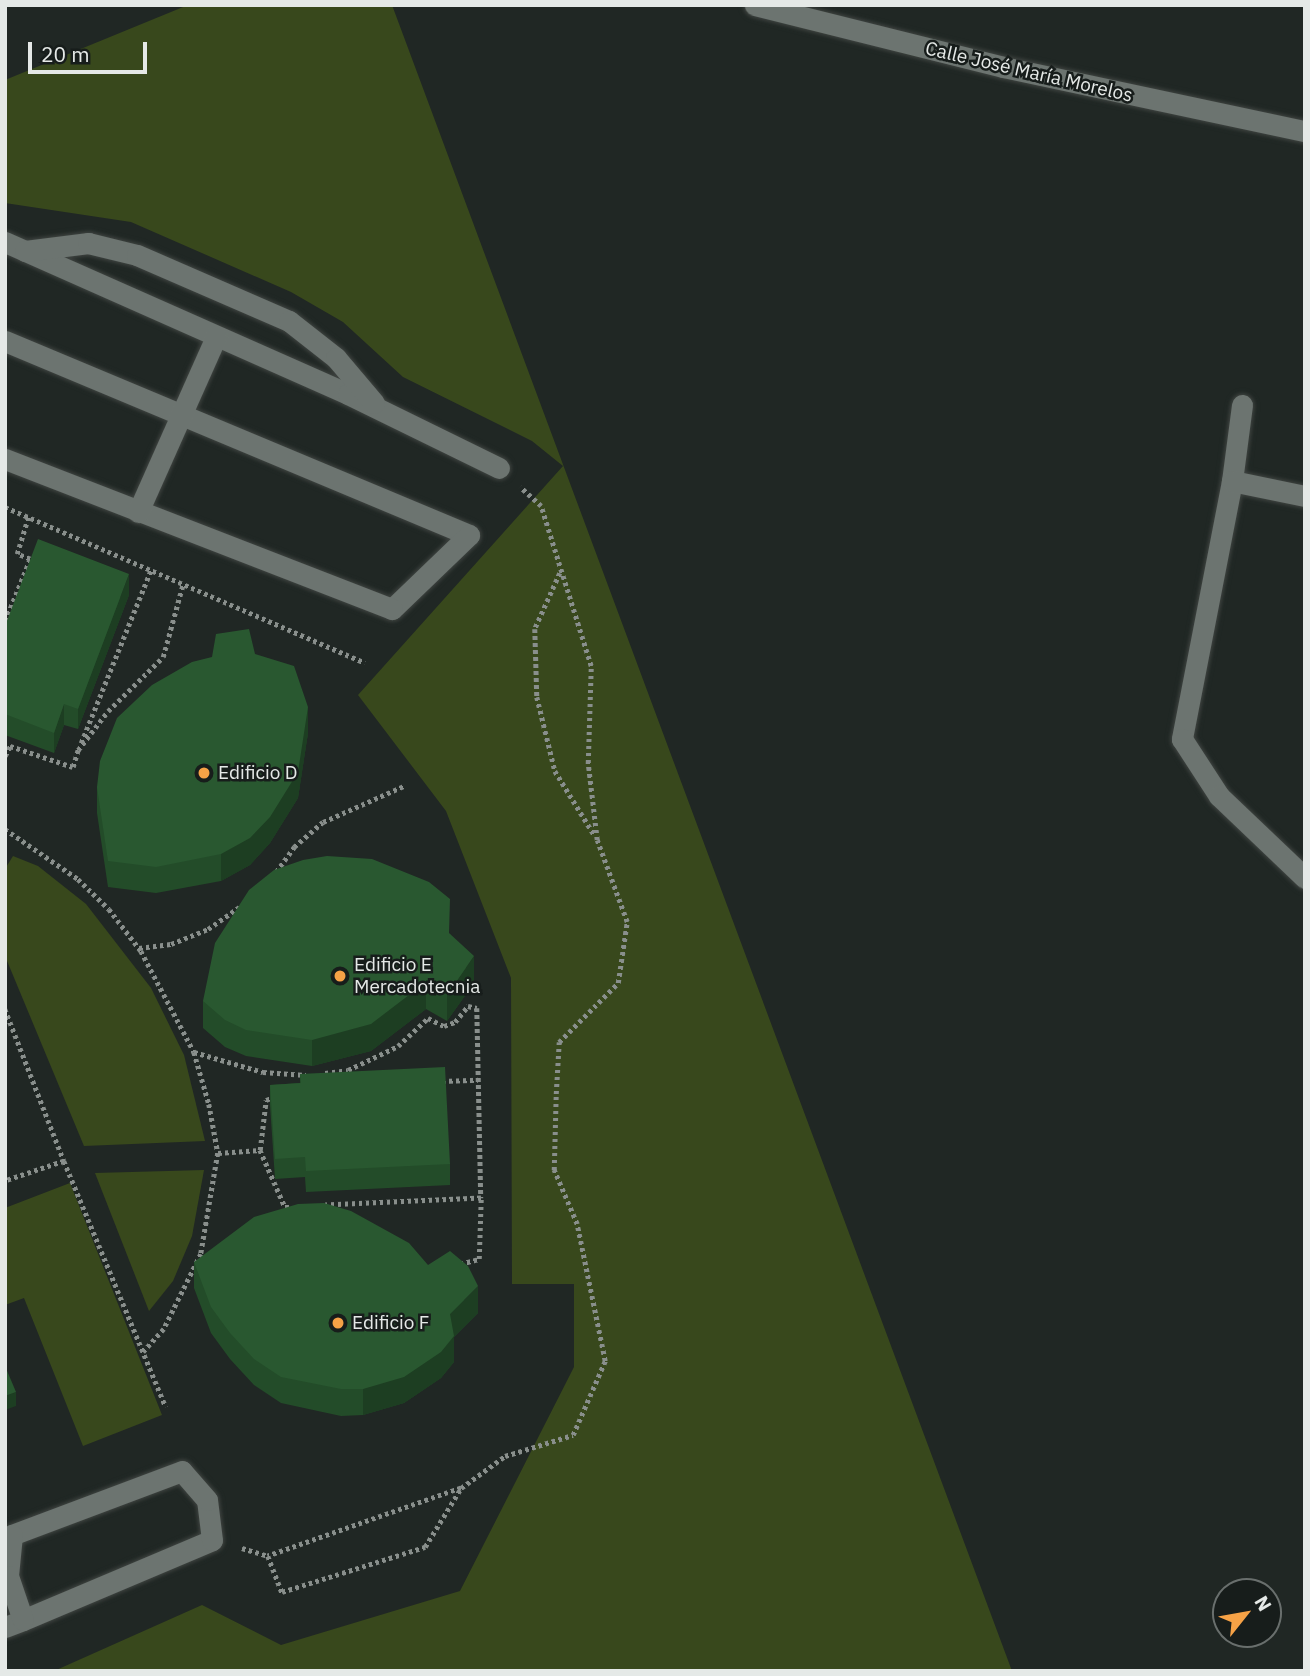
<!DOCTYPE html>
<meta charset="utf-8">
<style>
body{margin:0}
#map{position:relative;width:1310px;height:1676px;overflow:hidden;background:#202724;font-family:"IBM Plex Sans",sans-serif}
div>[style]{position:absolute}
.green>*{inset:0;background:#38481c}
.path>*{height:4.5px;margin-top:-2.25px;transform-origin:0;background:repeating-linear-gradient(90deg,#898f8c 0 3.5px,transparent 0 7px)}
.roads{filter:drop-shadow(0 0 2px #3f4441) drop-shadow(0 0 2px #3f4441)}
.service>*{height:21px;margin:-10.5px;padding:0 10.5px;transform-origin:10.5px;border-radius:10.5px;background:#6c7470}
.minor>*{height:21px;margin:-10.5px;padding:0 10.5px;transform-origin:10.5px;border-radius:10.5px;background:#6c7470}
.wall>*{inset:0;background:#234c29}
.shaded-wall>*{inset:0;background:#1d3e22}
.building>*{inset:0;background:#295830}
.dots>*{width:19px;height:19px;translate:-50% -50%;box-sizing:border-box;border:4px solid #171d1b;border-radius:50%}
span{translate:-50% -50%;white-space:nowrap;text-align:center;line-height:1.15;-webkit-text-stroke:5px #171d1b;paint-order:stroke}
.street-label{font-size:19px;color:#e5e9e7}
.poi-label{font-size:19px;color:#e5e9e7}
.left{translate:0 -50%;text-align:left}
.frame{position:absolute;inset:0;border:7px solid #e5e9e7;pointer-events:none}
.north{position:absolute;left:1212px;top:1578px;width:70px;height:70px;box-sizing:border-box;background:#171d1b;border:2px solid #696f6d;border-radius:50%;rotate:59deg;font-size:19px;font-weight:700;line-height:28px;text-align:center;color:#e5e9e7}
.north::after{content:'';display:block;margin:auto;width:24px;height:32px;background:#f6a246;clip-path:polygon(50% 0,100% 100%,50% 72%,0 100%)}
.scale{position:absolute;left:28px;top:42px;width:119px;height:32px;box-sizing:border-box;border:4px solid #e5e9e7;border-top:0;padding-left:9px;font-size:21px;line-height:24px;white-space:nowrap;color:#e5e9e7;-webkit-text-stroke:5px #171d1b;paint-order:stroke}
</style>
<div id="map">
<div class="green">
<div style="clip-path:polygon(188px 5px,392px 5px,1012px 1671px,54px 1671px,202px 1605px,281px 1645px,460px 1591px,574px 1367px,574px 1284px,512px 1284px,511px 978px,446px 811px,358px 695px,563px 466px,532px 441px,403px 377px,343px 322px,291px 292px,131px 222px,5px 203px,5px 80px)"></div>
<div style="clip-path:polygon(13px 856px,38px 866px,86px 904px,151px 988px,184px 1055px,205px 1141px,84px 1146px,5px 956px,5px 869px)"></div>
<div style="clip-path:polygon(204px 1170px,192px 1236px,173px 1281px,149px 1311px,95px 1173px)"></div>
<div style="clip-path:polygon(70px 1183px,162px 1415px,83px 1446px,24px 1298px,5px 1305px,5px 1208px)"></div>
</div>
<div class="path">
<div style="left:5px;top:507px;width:392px;rotate:23.4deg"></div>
<div style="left:560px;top:573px;width:61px;rotate:114.1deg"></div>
<div style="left:535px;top:629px;width:68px;rotate:88.3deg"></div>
<div style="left:537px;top:697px;width:76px;rotate:76.3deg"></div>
<div style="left:555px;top:771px;width:76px;rotate:58.4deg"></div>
<div style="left:5px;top:621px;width:67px;rotate:-68deg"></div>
<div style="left:30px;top:559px;width:14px;rotate:-159deg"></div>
<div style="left:17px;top:554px;width:39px;rotate:-73deg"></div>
<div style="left:81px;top:743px;width:187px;rotate:-68deg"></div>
<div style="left:5px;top:756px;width:11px;rotate:-63deg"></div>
<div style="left:10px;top:746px;width:66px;rotate:18.4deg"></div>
<div style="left:73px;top:767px;width:18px;rotate:-74deg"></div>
<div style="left:78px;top:750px;width:49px;rotate:-52.4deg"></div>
<div style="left:108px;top:711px;width:77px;rotate:-44.5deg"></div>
<div style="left:163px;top:657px;width:76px;rotate:-74.7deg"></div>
<div style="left:5px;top:829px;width:88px;rotate:34.4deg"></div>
<div style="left:78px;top:879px;width:43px;rotate:44.1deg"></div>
<div style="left:109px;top:909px;width:53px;rotate:52.7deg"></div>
<div style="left:141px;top:951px;width:114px;rotate:62.3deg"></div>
<div style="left:194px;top:1052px;width:54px;rotate:73.9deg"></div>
<div style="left:209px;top:1104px;width:50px;rotate:79.6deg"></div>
<div style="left:218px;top:1153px;width:102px;rotate:99.6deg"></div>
<div style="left:201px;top:1254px;width:84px;rotate:116.3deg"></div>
<div style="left:164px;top:1329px;width:31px;rotate:132deg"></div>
<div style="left:276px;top:872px;width:31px;rotate:-54deg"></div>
<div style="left:294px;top:847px;width:38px;rotate:-41deg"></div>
<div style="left:323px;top:822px;width:89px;rotate:-24deg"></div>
<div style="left:139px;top:948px;width:32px;rotate:-7deg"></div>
<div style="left:171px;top:944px;width:40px;rotate:-22deg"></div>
<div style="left:208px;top:929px;width:39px;rotate:-35deg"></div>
<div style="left:5px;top:1009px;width:163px;rotate:68.8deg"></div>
<div style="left:64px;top:1161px;width:62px;rotate:161.3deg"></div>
<div style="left:194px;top:1052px;width:72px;rotate:16.2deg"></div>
<div style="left:263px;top:1072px;width:43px;rotate:4deg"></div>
<div style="left:325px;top:1073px;width:23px;rotate:-7deg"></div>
<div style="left:348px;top:1070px;width:55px;rotate:-25.6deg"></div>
<div style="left:398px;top:1046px;width:41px;rotate:-43deg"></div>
<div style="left:428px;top:1018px;width:18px;rotate:27deg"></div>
<div style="left:444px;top:1026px;width:12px;rotate:-20deg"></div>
<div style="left:455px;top:1022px;width:21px;rotate:-51deg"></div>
<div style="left:468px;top:1006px;width:9px;rotate:13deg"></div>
<div style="left:477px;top:1008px;width:190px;rotate:88.8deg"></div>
<div style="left:481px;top:1198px;width:156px;rotate:177.4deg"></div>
<div style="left:442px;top:1081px;width:36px;rotate:-2deg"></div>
<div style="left:260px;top:1150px;width:50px;rotate:-83.2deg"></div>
<div style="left:266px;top:1100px;width:9px;rotate:-21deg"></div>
<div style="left:218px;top:1153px;width:42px;rotate:-4.1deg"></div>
<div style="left:260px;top:1150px;width:62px;rotate:66.3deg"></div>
<div style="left:285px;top:1207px;width:7px"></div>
<div style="left:64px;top:1161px;width:266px;rotate:67.5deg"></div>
<div style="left:460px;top:1264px;width:20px;rotate:-15deg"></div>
<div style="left:479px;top:1259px;width:61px;rotate:-88.1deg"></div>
<div style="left:461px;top:1488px;width:205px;rotate:160.6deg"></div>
<div style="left:268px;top:1556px;width:39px;rotate:69deg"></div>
<div style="left:282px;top:1592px;width:150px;rotate:-17.5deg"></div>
<div style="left:425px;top:1547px;width:69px;rotate:-58.6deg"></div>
<div style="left:461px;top:1488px;width:54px;rotate:-36deg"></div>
<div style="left:505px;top:1456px;width:71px;rotate:-17.2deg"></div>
<div style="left:573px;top:1435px;width:81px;rotate:-66.6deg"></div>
<div style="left:605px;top:1361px;width:140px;rotate:-101.6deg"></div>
<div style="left:577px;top:1224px;width:59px;rotate:-113.1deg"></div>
<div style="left:554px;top:1170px;width:76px;rotate:-88.5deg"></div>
<div style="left:556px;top:1094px;width:52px;rotate:-86.7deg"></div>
<div style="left:559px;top:1042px;width:83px;rotate:-45deg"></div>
<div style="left:618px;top:983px;width:62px;rotate:-81.6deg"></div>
<div style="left:627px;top:922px;width:87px;rotate:-110.1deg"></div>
<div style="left:597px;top:840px;width:78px;rotate:-96.7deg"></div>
<div style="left:588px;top:763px;width:97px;rotate:-88.2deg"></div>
<div style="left:591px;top:666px;width:168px;rotate:-107.4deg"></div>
<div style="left:541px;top:506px;width:28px;rotate:-138deg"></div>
<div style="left:242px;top:1548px;width:27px;rotate:17deg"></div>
</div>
<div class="roads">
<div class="service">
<div style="left:5px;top:242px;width:375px;rotate:23.9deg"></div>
<div style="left:348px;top:394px;width:168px;rotate:26.1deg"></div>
<div style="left:25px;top:251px;width:64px;rotate:-7.2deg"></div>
<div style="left:88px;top:243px;width:50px;rotate:13.8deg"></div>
<div style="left:137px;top:255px;width:166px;rotate:23.5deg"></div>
<div style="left:289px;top:321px;width:60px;rotate:38.2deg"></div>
<div style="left:336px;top:358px;width:59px;rotate:49.8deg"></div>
<div style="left:5px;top:341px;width:503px;rotate:22.69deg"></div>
<div style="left:469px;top:535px;width:107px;rotate:136.1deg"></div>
<div style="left:392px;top:609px;width:415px;rotate:-158.8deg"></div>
<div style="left:138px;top:512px;width:192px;rotate:-66deg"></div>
<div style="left:5px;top:1627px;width:19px;rotate:-21deg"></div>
<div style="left:23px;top:1620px;width:205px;rotate:-22.9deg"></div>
<div style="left:212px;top:1540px;width:40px;rotate:-97.1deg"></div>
<div style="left:207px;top:1500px;width:38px;rotate:-131deg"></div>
<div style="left:182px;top:1471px;width:182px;rotate:159.4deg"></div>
<div style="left:12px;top:1535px;width:41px;rotate:95.6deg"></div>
<div style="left:8px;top:1576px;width:46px;rotate:71.2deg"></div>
</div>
<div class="minor">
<div style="left:755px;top:5px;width:256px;rotate:14deg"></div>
<div style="left:1003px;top:67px;width:309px;rotate:12deg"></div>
<div style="left:1242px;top:405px;width:77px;rotate:97.5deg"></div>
<div style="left:1232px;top:481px;width:263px;rotate:101deg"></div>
<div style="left:1182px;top:739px;width:68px;rotate:57deg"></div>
<div style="left:1219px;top:796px;width:119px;rotate:43.6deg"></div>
<div style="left:1232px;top:481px;width:75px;rotate:11.6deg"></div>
</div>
</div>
<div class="wall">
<div style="clip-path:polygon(129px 595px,78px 729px,64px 725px,54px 753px,5px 735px,5px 626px)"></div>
<div style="clip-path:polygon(255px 654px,308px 733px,298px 798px,270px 843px,250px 865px,221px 881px,156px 893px,108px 887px,97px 813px,97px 787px)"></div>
<div style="clip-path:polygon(450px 934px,474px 983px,447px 1021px,426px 1009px,371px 1051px,312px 1066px,246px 1056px,225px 1047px,203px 1028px,203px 1001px)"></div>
<div style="clip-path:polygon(300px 1074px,450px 1164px,450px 1185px,306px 1192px,305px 1177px,275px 1179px,270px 1105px,270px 1085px,300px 1083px)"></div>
<div style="clip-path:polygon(194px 1262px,428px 1265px,478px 1313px,454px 1337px,454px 1362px,441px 1378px,404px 1403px,363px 1415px,341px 1416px,281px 1403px,254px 1385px,230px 1359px,211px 1333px,194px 1288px)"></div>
</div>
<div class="shaded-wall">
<div style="clip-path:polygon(129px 574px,129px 595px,78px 729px,78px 709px)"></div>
<div style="clip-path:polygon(64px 704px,64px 725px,54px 753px,54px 733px)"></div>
<div style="clip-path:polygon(308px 707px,308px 733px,298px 798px,270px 843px,250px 865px,221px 881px,221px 854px)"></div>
<div style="clip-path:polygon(474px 956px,474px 983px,447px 1021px,447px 995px)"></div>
<div style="clip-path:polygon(426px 982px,426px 1009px,371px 1051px,312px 1066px,312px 1040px)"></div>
<div style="clip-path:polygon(478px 1286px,478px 1313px,454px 1337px,454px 1362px,441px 1378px,404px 1403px,363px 1415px,363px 1389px,450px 1314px)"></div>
<div style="clip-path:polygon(16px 1392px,16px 1406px,5px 1410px,5px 1396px)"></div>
</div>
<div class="building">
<div style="clip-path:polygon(38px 539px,129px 574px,78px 709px,64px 704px,54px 733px,5px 714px,5px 626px)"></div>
<div style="clip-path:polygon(249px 629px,255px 654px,294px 666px,308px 707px,298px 772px,270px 817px,250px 838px,221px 854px,156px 867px,108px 861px,97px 787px,100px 761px,117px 718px,152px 685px,192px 662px,212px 657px,216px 634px)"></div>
<div style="clip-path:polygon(327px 856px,372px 859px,429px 882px,450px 899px,449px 933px,474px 956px,447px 995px,426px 982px,371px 1024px,312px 1040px,246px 1030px,225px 1020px,203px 1001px,215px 943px,249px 890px,274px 870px,303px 860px)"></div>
<div style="clip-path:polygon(445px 1067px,450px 1164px,306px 1171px,305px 1157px,275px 1159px,270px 1085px,301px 1083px,300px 1074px)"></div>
<div style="clip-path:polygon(324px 1203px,351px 1211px,409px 1243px,428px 1265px,450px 1251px,468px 1266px,478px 1286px,450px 1314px,454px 1336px,441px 1352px,404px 1377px,363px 1389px,341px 1389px,281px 1377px,254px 1359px,230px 1333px,211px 1307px,194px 1262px,254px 1217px,298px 1204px)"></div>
<div style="clip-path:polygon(5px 1366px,16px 1392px,5px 1396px)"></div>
</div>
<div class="dots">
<div style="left:204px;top:773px;background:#f6a246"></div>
<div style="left:340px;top:976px;background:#f6a246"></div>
<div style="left:338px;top:1323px;background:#f6a246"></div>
</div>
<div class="street-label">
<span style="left:1029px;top:72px;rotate:13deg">Calle José María Morelos</span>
</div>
<div class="poi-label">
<span class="left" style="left:218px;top:773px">Edificio D</span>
<span class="left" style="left:354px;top:976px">Edificio E<br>Mercadotecnia</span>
<span class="left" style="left:352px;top:1323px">Edificio F</span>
</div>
<div class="frame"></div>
<div class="north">N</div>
<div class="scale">20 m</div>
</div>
